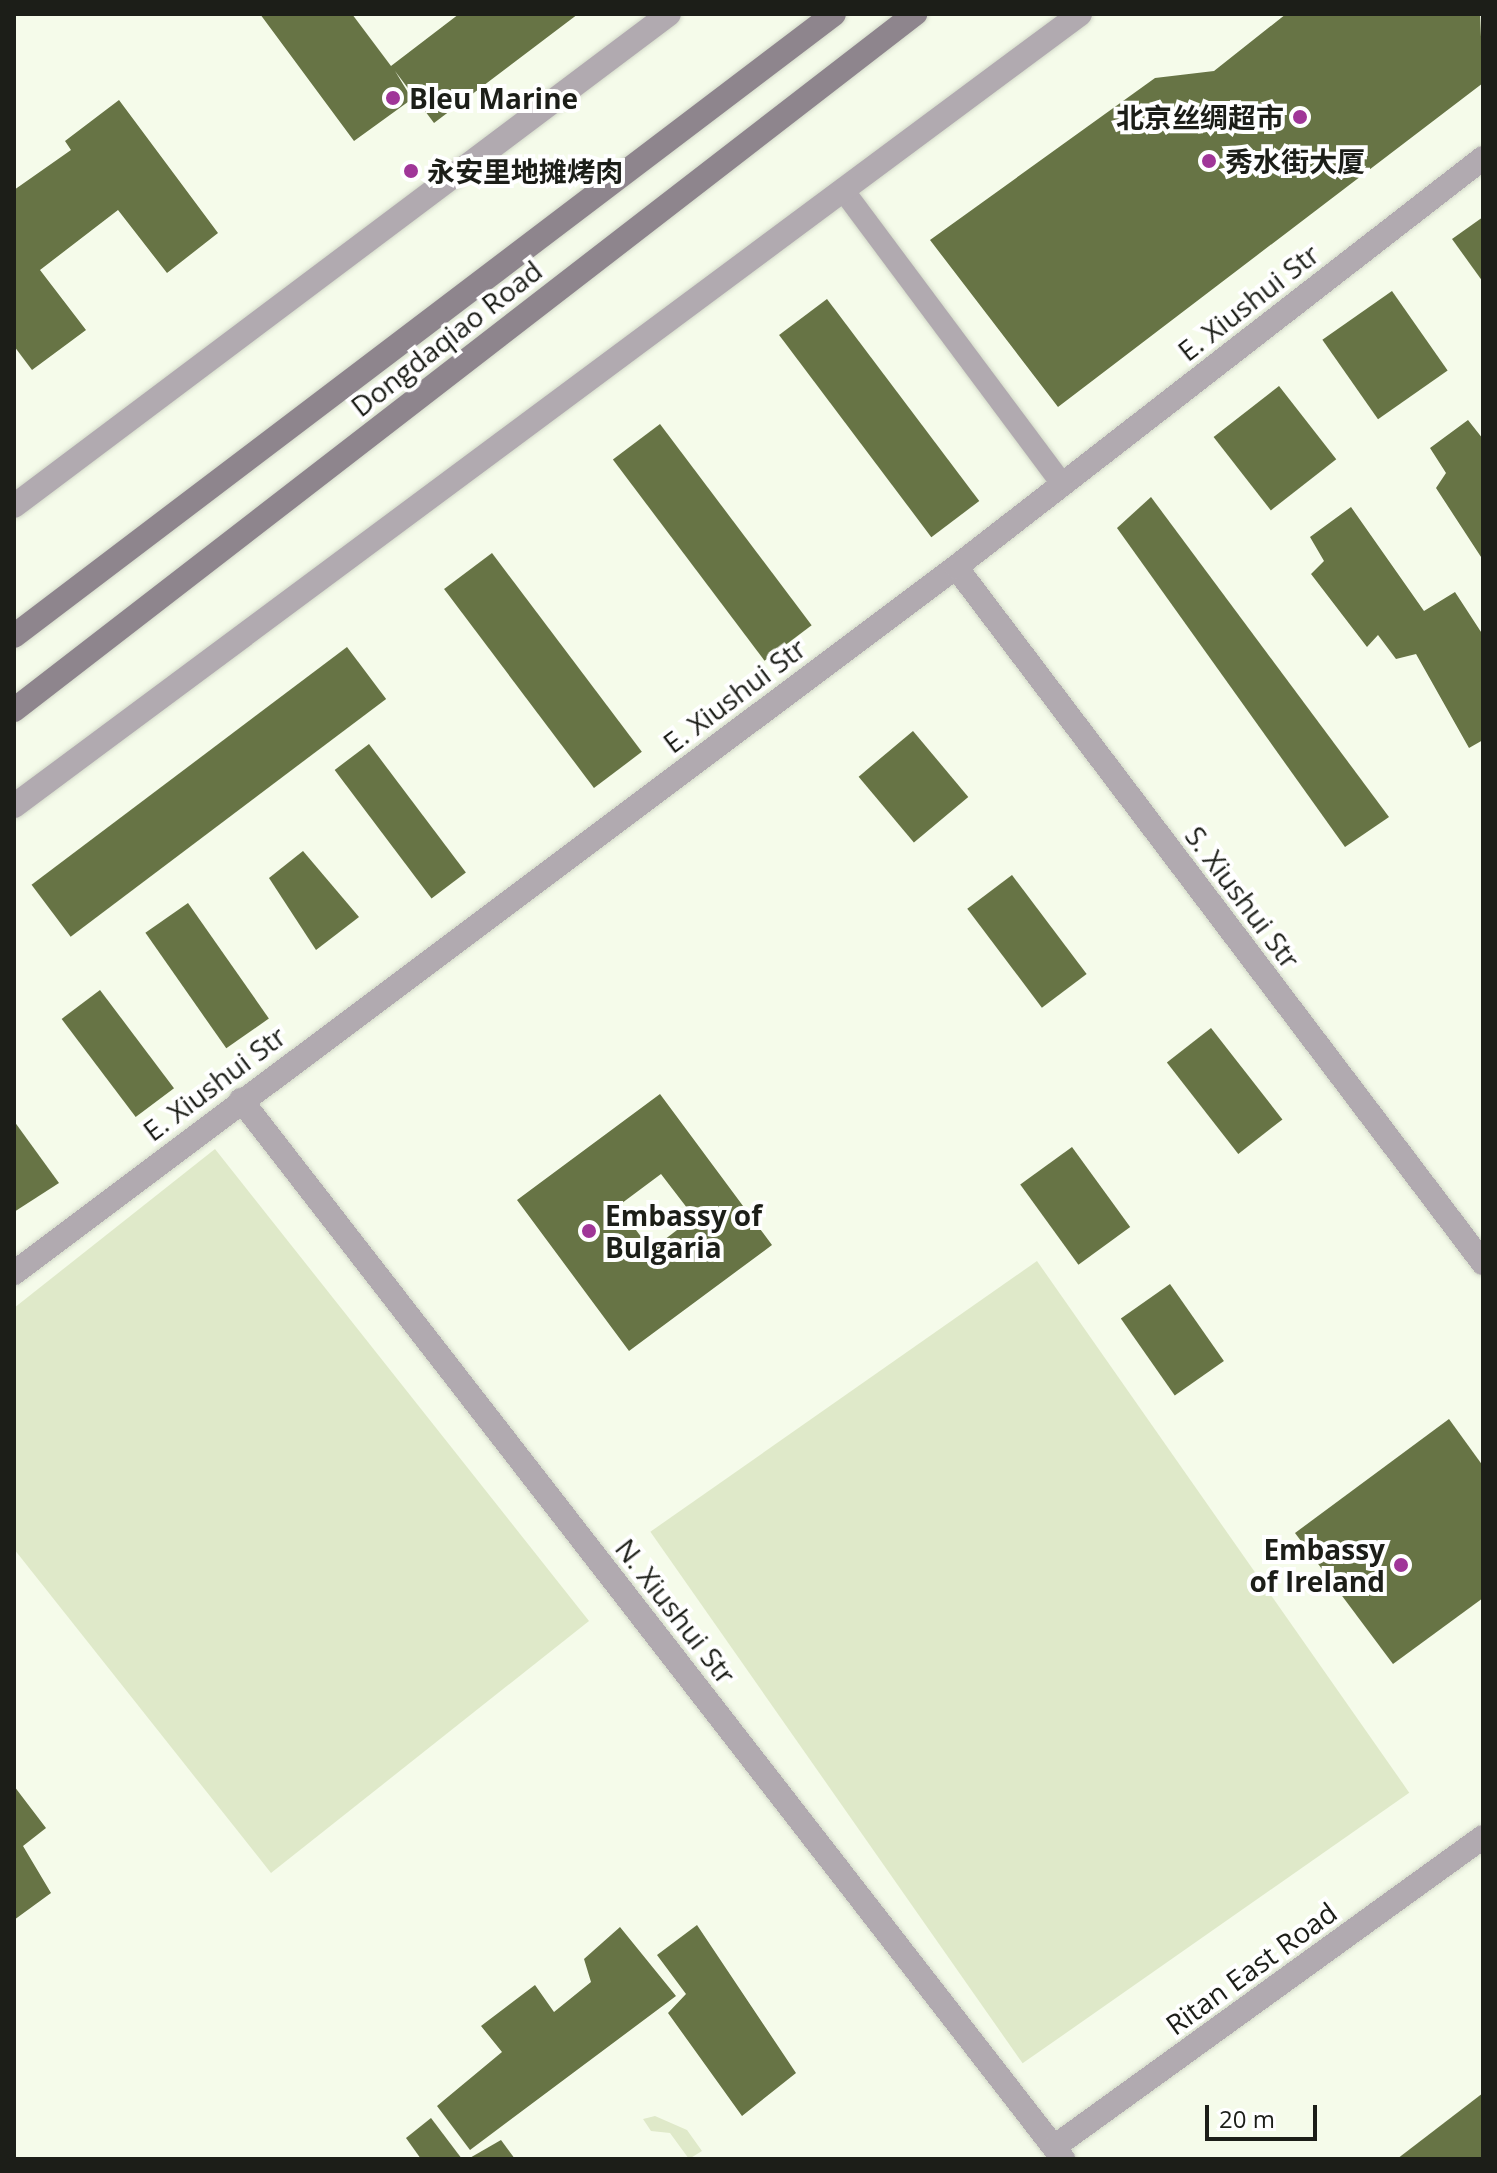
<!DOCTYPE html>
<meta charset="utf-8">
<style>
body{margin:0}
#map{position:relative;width:1497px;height:2173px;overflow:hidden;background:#f5fbea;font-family:"Open Sans","Noto Sans SC",sans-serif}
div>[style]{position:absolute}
.green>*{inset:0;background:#dfe9c9;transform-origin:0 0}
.building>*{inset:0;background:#677445;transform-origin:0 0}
.roads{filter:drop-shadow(0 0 2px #d2d8c8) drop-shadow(0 0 2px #d2d8c8)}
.service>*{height:22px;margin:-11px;padding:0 11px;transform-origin:11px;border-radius:11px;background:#b1aab0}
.minor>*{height:24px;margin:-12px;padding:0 12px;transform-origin:12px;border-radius:12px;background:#b1aab0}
.tertiary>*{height:24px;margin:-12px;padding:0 12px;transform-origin:12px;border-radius:12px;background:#b1aab0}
.secondary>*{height:24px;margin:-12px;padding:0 12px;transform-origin:12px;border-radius:12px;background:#8e858d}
.dots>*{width:22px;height:22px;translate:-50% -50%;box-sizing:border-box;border:4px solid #fff;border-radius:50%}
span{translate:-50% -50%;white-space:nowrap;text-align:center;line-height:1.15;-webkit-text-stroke:8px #fff;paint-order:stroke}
.poi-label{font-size:28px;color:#1c1e18;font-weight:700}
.left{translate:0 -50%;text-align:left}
.right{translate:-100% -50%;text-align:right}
.street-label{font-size:28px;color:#1c1e18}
.frame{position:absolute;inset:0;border:16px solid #1c1e18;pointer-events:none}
.scale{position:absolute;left:1205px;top:2105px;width:112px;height:36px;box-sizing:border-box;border:4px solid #1c1e18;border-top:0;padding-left:10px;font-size:24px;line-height:28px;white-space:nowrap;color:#1c1e18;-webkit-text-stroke:6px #fff;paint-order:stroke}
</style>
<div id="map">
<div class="green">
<div style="clip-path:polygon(215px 1149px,589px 1621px,271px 1873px,14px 1549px,14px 1308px)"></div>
<div style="left:1037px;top:1261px;width:649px;height:472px;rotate:55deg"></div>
<div style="clip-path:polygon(655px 2116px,687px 2130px,702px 2151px,689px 2159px,670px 2133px,651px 2131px,643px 2119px)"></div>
</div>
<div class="building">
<div style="clip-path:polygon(260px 14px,352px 14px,391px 66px,459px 14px,578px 14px,434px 123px,395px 71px,412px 99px,354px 141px)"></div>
<div style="clip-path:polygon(1286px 14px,1480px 14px,1483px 83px,1058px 407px,930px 240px,1155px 78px,1214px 71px)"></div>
<div style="clip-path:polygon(119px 100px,218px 233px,167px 273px,118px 210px,40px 270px,86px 330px,32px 370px,14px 346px,14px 190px,71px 150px,65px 141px)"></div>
<div style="clip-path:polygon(1483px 217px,1483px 282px,1452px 239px)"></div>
<div style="left:1392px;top:291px;width:97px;height:85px;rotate:55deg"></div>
<div style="left:827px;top:299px;width:253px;height:60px;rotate:53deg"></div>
<div style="left:1279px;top:386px;width:93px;height:83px;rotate:52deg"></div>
<div style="clip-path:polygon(1468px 420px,1483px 439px,1483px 560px,1436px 488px,1446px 473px,1430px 448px)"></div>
<div style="left:660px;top:424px;width:252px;height:59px;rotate:53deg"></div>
<div style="clip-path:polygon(1151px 497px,1389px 817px,1345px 847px,1117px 528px)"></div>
<div style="clip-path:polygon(1351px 507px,1424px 611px,1455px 592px,1483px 635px,1483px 740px,1469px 748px,1416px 654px,1396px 659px,1378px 635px,1367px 647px,1311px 574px,1324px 561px,1310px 537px)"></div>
<div style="left:492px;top:553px;width:249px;height:60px;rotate:53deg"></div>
<div style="left:347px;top:647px;width:65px;height:395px;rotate:53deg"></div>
<div style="left:913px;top:731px;width:86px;height:71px;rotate:50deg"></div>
<div style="left:369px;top:744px;width:161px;height:43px;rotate:53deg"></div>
<div style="clip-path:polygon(303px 851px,359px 917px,316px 950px,269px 878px)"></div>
<div style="left:1012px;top:875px;width:124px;height:56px;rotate:53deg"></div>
<div style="left:188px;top:903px;width:141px;height:52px;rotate:55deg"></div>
<div style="left:100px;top:990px;width:123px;height:48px;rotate:53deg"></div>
<div style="left:1211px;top:1028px;width:116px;height:56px;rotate:52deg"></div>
<div style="clip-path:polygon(evenodd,660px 1094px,772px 1245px,629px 1351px,517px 1200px,660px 1094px,661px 1174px,694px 1217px,651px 1250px,618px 1206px,661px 1174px)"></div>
<div style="clip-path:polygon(14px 1121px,59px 1183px,14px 1212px)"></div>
<div style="left:1072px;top:1147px;width:99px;height:64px;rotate:54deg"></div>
<div style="left:1170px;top:1284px;width:94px;height:60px;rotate:55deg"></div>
<div style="clip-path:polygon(1449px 1419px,1483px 1466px,1483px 1598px,1393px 1664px,1295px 1533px)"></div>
<div style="clip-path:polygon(14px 1786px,46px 1828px,23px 1846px,51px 1893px,14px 1920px)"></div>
<div style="clip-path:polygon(697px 1925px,796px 2073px,742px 2116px,668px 2013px,686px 1994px,657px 1955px)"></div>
<div style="clip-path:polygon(620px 1927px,676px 1996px,470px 2150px,437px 2106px,502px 2052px,481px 2026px,535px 1985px,554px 2012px,591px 1982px,584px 1959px)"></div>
<div style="clip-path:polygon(1483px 2093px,1483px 2159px,1397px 2159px)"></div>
<div style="clip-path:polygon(431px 2118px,462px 2159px,421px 2159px,406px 2138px)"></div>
<div style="clip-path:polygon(501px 2140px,515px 2159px,468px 2159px)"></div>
</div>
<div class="roads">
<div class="service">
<div style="left:843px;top:190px;width:367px;rotate:53.3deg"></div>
</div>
<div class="minor">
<div style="left:956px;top:567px;width:873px;rotate:52.87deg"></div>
<div style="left:241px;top:1100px;width:1341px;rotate:52.18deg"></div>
<div style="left:14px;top:1273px;width:1177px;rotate:-36.85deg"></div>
<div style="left:956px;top:567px;width:667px;rotate:-37.81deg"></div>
</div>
<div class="tertiary">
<div style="left:14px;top:506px;width:819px;rotate:-36.91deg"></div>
<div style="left:14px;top:806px;width:1328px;rotate:-36.61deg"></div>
<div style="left:1054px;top:2147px;width:529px;rotate:-35.85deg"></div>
</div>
<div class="secondary">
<div style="left:14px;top:636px;width:1029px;rotate:-37.18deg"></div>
<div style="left:14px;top:710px;width:1139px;rotate:-37.69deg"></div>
</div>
</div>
<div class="dots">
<div style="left:393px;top:98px;background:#a03698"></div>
<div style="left:1300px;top:117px;background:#a03698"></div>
<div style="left:1209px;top:161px;background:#a03698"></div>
<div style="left:411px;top:171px;background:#a03698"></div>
<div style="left:589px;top:1231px;background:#a03698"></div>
<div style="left:1401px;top:1565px;background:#a03698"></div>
</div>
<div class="poi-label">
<span class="left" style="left:409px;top:98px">Bleu Marine</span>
<span class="right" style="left:1284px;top:117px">北京丝绸超市</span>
<span class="left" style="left:1225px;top:161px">秀水街大厦</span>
<span class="left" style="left:427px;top:171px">永安里地摊烤肉</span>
<span class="left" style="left:605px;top:1231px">Embassy of<br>Bulgaria</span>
<span class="right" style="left:1385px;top:1565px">Embassy<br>of Ireland</span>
</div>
<div class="street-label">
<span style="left:1248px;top:302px;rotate:-38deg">E. Xiushui Str</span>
<span style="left:446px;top:338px;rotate:-38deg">Dongdaqiao Road</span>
<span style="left:734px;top:695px;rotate:-37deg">E. Xiushui Str</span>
<span style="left:1243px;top:897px;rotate:53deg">S. Xiushui Str</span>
<span style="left:214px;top:1083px;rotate:-37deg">E. Xiushui Str</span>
<span style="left:676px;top:1611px;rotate:52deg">N. Xiushui Str</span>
<span style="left:1251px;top:1968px;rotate:-36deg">Ritan East Road</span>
</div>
<div class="frame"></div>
<div class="scale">20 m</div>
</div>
